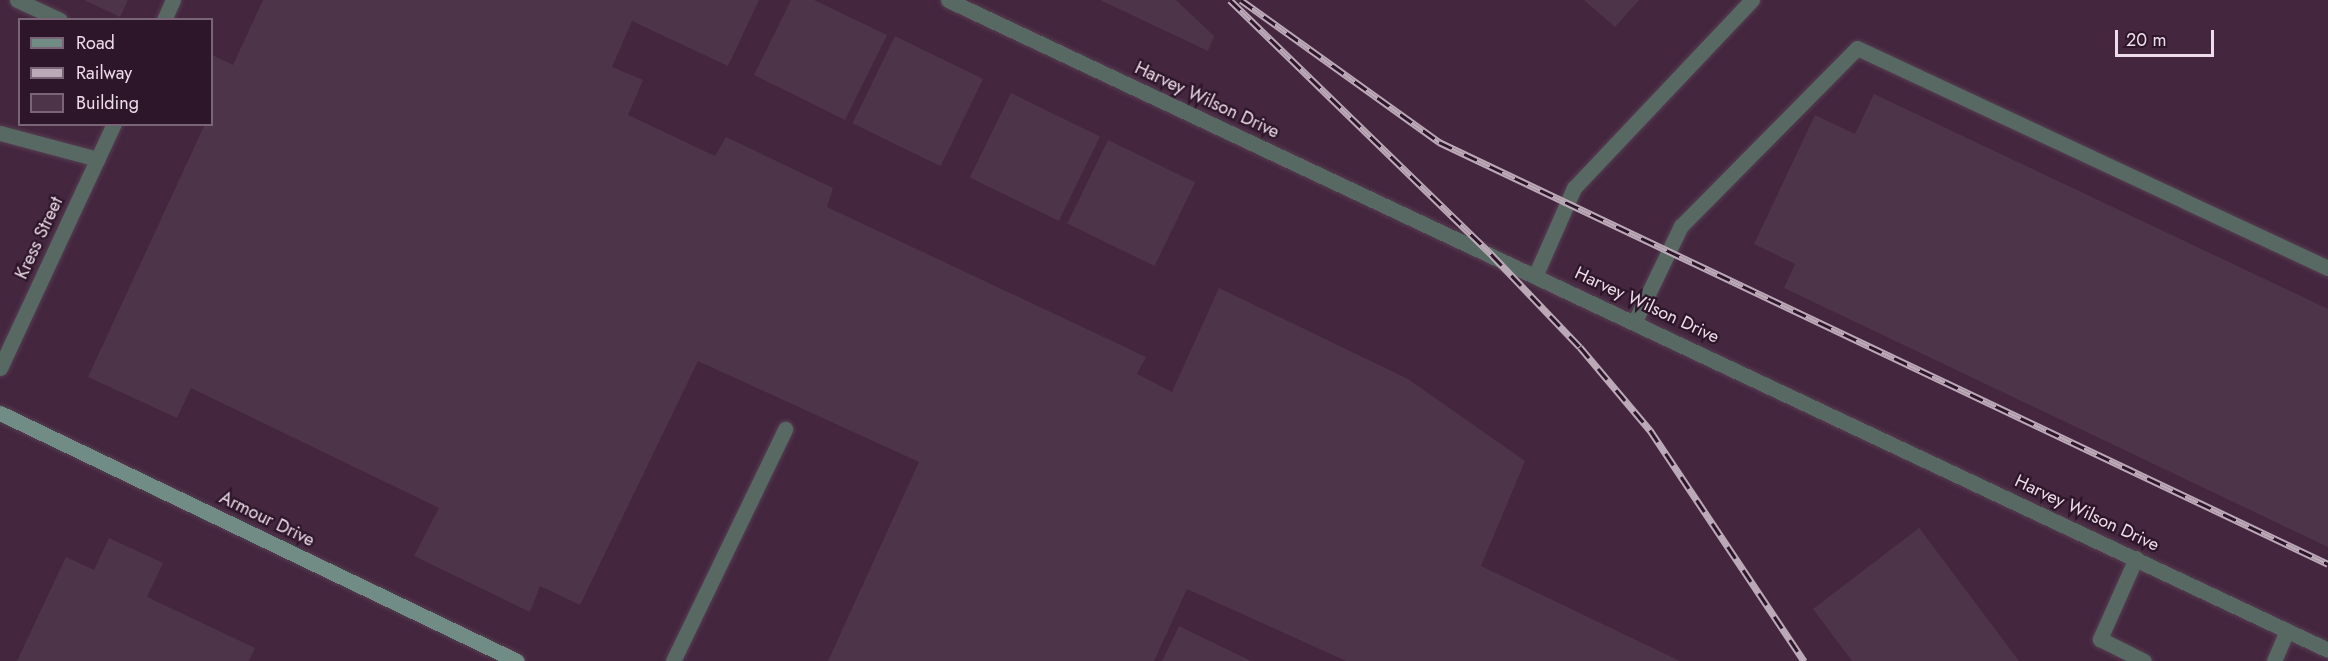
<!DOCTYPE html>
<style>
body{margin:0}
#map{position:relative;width:2328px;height:661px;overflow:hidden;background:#382034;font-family:Jost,sans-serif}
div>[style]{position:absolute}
.built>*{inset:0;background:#44263f}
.building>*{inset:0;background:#4e3449;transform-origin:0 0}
.roads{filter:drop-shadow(0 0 2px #553e51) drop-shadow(0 0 2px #553e51)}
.lane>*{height:15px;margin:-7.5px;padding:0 7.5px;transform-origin:7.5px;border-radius:7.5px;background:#586963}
.street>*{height:15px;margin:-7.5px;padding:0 7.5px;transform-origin:7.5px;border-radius:7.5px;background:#586963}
.secondary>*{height:15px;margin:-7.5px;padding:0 7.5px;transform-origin:7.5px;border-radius:7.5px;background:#718c84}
.rail>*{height:7px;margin-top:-3.5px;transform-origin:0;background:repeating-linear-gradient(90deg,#2e162a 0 14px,#bca9b8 0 28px);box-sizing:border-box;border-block:2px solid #bca9b8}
span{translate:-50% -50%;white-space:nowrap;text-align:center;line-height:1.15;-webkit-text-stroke:4.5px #2e162a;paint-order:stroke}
.street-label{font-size:18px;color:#eddce9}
.legend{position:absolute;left:18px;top:18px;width:195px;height:108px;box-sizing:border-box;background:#2e162a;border:2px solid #7a6576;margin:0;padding:8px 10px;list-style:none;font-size:18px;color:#eddce9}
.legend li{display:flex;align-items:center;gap:12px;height:30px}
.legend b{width:30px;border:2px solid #7a6576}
.scale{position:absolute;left:2115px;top:30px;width:99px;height:27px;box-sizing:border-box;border:3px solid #eddce9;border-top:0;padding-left:8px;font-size:18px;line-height:21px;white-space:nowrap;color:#eddce9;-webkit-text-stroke:4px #2e162a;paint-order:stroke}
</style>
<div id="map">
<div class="built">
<div style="clip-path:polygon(evenodd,0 0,2328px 0,2328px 661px,0 661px,0 0,20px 20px,212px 20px,212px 124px,20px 124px,20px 20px)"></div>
</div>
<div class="building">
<div style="clip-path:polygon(84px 0,128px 0,120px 17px)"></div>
<div style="clip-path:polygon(263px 0,759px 0,728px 66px,632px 21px,612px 67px,643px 80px,628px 115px,715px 156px,726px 137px,833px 188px,827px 207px,1146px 357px,1137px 374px,1172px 392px,1219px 288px,1408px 379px,1525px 461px,1481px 566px,1680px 661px,1346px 661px,1187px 589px,1154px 661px,828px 661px,919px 462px,698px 361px,580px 605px,540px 586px,530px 612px,414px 556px,439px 508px,191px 388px,177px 418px,88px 377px,205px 124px,212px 124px,212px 55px,233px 65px)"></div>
<div style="clip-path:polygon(791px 0,814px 0,887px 35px,845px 120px,754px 75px)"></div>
<div style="clip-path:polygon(1100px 0,1176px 0,1214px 36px,1208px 51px)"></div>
<div style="clip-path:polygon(1584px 0,1639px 0,1615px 27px)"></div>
<div style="left:895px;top:36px;width:98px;height:97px;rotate:26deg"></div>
<div style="left:1011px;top:93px;width:99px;height:94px;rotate:26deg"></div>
<div style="clip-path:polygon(1874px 94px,2328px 309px,2328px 547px,1784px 288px,1795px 264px,1754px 244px,1815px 115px,1855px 134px)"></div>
<div style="left:1108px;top:140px;width:97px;height:93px;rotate:26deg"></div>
<div style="clip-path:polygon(1919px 528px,1920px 529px,2019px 661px,1852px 661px,1813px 609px)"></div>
<div style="clip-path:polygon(109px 538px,163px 563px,147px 597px,255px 648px,249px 661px,17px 661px,66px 557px,94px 570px)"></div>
<div style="clip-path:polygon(1179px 626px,1251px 661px,1162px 661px)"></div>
</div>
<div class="roads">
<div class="lane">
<div style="left:17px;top:0;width:47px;rotate:24.9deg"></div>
<div style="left:0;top:133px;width:101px;rotate:14.9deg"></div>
<div style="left:1536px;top:274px;width:94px;rotate:-66.2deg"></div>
<div style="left:1574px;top:188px;width:259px;rotate:-46.6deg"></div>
<div style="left:1635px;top:321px;width:106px;rotate:-64.2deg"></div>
<div style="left:1681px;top:226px;width:250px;rotate:-45.3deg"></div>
<div style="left:1857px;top:48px;width:520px;rotate:25.04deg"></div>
<div style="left:2136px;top:558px;width:89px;rotate:114deg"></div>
<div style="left:2100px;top:639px;width:49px;rotate:26.6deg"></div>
<div style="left:673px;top:661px;width:258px;rotate:-64.2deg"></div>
<div style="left:2274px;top:661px;width:33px;rotate:-67deg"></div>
</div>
<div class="street">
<div style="left:948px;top:0;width:1525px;rotate:25.22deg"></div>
<div style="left:164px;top:20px;width:22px;rotate:-66deg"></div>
<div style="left:0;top:368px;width:269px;rotate:-65deg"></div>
</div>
<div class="secondary">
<div style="left:0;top:413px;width:573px;rotate:25.63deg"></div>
</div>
</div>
<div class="rail">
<div style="left:1230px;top:0;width:366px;rotate:44.2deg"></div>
<div style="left:1492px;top:255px;width:127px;rotate:46.3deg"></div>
<div style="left:1580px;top:347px;width:109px;rotate:49.9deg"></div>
<div style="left:1650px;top:430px;width:278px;rotate:56.3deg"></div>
<div style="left:1241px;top:0;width:244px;rotate:35.6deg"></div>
<div style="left:1439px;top:142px;width:984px;rotate:25.39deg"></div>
</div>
<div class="street-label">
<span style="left:1207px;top:100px;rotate:25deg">Harvey Wilson Drive</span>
<span style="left:39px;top:238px;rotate:-65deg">Kress Street</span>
<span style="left:1647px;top:305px;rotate:25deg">Harvey Wilson Drive</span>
<span style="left:2087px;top:513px;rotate:25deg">Harvey Wilson Drive</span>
<span style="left:267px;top:519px;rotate:26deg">Armour Drive</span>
</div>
<ul class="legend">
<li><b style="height:8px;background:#718c84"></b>Road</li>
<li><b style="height:8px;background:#bca9b8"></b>Railway</li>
<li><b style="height:16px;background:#4e3449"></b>Building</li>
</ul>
<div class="scale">20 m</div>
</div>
